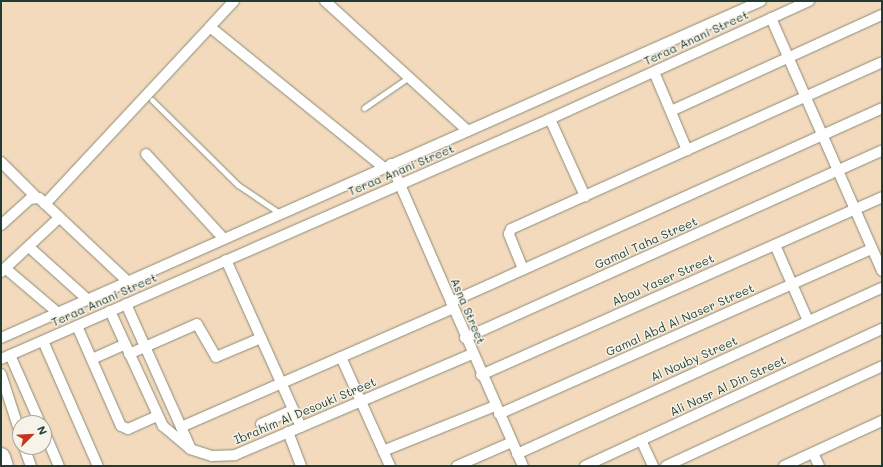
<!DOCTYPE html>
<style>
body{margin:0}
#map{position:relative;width:883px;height:467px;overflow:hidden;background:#f4dabd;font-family:Mali,sans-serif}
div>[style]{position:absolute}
.roads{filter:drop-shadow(0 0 1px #8a8c78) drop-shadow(0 0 1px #8a8c78)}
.lane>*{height:5px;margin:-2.5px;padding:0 2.5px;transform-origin:2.5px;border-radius:2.5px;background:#fff}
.street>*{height:10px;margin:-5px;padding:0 5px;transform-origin:5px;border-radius:5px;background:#fff}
.highway>*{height:18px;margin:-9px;padding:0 9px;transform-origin:9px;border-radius:9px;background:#fff}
span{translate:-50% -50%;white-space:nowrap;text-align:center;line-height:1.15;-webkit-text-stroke:3px #f7f3e8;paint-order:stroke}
.street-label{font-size:12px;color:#1f3d34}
.frame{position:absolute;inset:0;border:2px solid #1f3d34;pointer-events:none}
.north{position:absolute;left:12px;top:415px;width:40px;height:40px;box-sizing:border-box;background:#f7f3e8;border:1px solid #a1aaa0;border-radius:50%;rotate:66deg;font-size:11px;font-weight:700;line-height:16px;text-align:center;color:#1f3d34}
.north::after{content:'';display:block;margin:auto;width:14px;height:18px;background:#c8321e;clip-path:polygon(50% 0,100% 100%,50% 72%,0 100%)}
</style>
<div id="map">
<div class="roads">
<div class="lane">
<div style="left:152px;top:100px;width:121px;rotate:44.7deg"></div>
<div style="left:238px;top:185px;width:52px;rotate:34deg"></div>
<div style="left:364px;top:108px;width:55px;rotate:-34.6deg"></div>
</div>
<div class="street">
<div style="left:234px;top:1px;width:35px;rotate:133deg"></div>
<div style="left:210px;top:27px;width:224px;rotate:39deg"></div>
<div style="left:325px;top:1px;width:193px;rotate:42.3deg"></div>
<div style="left:771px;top:18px;width:276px;rotate:66.3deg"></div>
<div style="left:654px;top:72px;width:85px;rotate:67.1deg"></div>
<div style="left:671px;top:111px;width:232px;rotate:-24.5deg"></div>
<div style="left:550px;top:119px;width:85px;rotate:65.6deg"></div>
<div style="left:146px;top:154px;width:115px;rotate:47.5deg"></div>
<div style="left:1px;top:162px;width:49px;rotate:45deg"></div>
<div style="left:391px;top:164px;width:330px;rotate:66.4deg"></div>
<div style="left:45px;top:204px;width:242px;rotate:-47deg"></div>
<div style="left:1px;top:225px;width:39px;rotate:-42deg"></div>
<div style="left:30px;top:199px;width:9px;rotate:-6deg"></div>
<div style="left:39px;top:198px;width:122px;rotate:43.3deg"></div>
<div style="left:775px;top:245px;width:83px;rotate:66.5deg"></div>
<div style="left:29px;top:247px;width:79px;rotate:41.9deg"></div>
<div style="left:226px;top:260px;width:183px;rotate:65.8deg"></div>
<div style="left:5px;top:268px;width:70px;rotate:40.3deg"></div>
<div style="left:523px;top:269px;width:38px;rotate:-112deg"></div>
<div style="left:509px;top:234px;width:5px;rotate:-68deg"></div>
<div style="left:511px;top:229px;width:407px;rotate:-24.2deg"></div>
<div style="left:1px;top:272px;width:79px;rotate:-43deg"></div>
<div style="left:451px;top:302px;width:473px;rotate:-24.2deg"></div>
<div style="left:126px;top:304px;width:159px;rotate:65.9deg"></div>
<div style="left:110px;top:311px;width:127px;rotate:65.3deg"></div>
<div style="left:163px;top:426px;width:35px;rotate:40deg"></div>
<div style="left:190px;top:449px;width:23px;rotate:18deg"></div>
<div style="left:212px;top:456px;width:23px;rotate:-2deg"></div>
<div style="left:235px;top:455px;width:258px;rotate:-23.1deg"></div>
<div style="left:77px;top:326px;width:109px;rotate:66.3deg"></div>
<div style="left:121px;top:426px;width:8px;rotate:23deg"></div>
<div style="left:128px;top:429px;width:32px;rotate:-24deg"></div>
<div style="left:1px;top:338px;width:831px;rotate:-23.91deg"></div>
<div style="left:465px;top:338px;width:457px;rotate:-24.2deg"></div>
<div style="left:43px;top:341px;width:137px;rotate:66.3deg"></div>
<div style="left:129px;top:354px;width:74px;rotate:-23.8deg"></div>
<div style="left:197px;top:324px;width:38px;rotate:60deg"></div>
<div style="left:216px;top:357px;width:49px;rotate:-22.9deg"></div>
<div style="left:10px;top:355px;width:74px;rotate:66.2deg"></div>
<div style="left:341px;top:357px;width:120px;rotate:65.8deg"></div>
<div style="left:1px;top:359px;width:599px;rotate:-23.61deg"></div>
<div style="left:550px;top:119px;width:285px;rotate:-24.5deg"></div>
<div style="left:92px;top:359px;width:36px;rotate:-24deg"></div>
<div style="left:1px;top:374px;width:62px;rotate:72.1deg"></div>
<div style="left:481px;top:375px;width:439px;rotate:-23.9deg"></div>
<div style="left:499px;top:414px;width:408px;rotate:-23.9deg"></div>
<div style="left:261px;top:424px;width:35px;rotate:-24deg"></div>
<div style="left:181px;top:427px;width:297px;rotate:-23.6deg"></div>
<div style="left:44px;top:431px;width:38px;rotate:67deg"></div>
<div style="left:288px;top:432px;width:36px;rotate:69deg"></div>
<div style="left:641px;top:440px;width:29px;rotate:65deg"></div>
<div style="left:24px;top:447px;width:20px;rotate:70deg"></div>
<div style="left:383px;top:451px;width:121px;rotate:-21.9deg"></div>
<div style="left:813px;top:453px;width:14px;rotate:65deg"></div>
<div style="left:517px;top:454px;width:401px;rotate:-24.5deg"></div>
<div style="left:457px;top:466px;width:60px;rotate:-23.6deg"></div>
<div style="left:585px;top:466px;width:327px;rotate:-24.8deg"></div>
<div style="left:666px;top:466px;width:238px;rotate:-24.8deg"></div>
<div style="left:784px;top:466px;width:108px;rotate:-24.7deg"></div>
</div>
<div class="highway">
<div style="left:1px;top:457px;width:9px;rotate:72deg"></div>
</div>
</div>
<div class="street-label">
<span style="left:696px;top:38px;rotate:-25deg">Teraa Anani Street</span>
<span style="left:401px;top:170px;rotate:-23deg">Teraa Anani Street</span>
<span style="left:646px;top:243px;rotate:-24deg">Gamal Taha Street</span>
<span style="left:663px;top:280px;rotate:-24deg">Abou Yaser Street</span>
<span style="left:104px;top:300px;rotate:-24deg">Teraa Anani Street</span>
<span style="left:468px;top:311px;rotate:67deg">Asna Street</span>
<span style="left:680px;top:320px;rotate:-24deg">Gamal Abd Al Naser Street</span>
<span style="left:694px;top:359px;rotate:-24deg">Al Nouby Street</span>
<span style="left:728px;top:386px;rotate:-25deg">Ali Nasr Al Din Street</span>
<span style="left:305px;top:411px;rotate:-23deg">Ibrahim Al Desouki Street</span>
</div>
<div class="frame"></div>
<div class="north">N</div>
</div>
